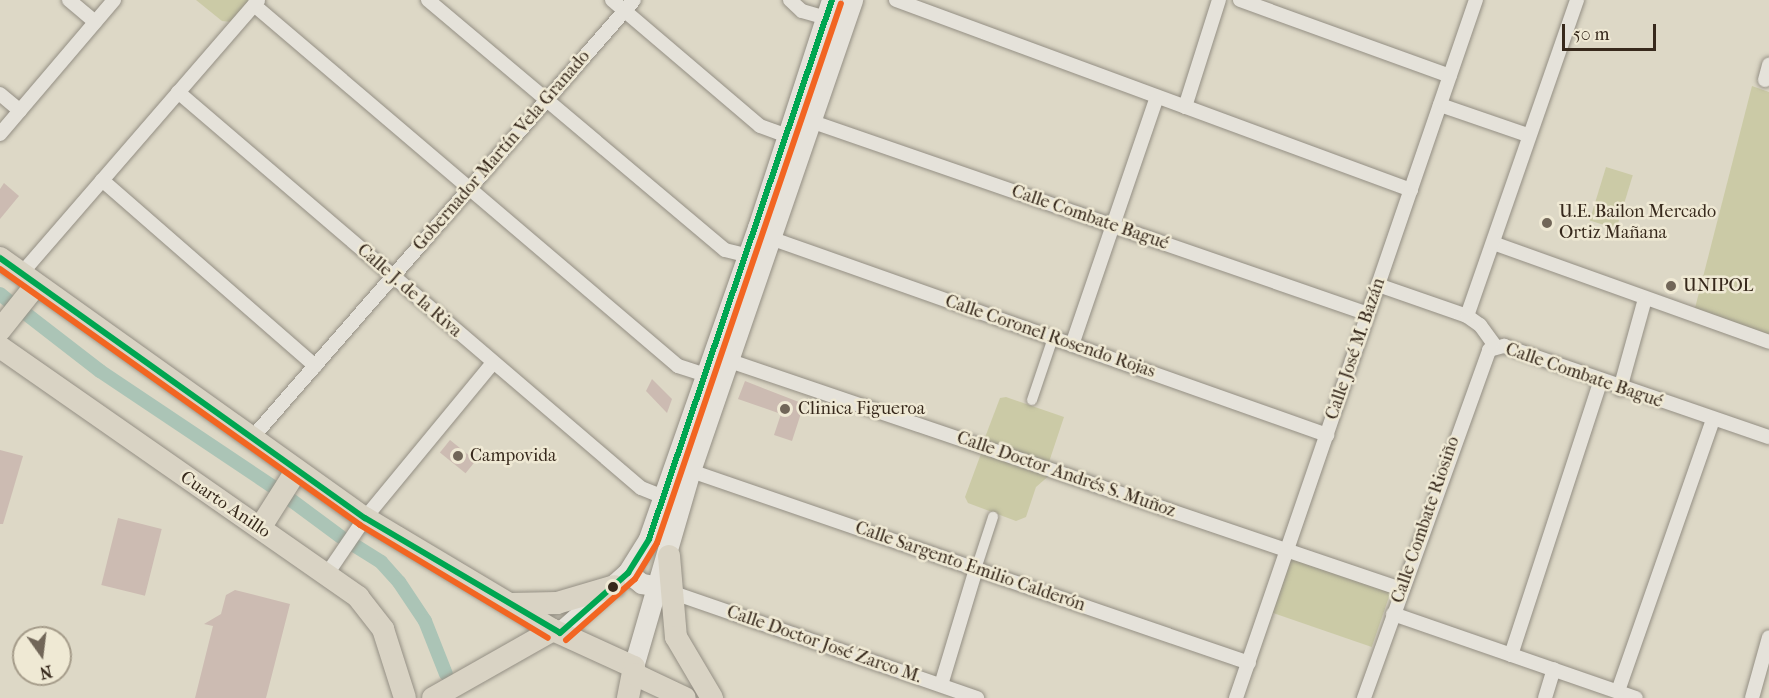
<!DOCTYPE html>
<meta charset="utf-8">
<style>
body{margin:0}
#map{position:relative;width:1769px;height:698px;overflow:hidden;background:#ddd8c6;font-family:"IM FELL French Canon",serif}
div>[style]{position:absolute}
.green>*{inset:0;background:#cbcaa6;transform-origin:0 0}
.canal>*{height:14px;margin:-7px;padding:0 7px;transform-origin:7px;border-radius:7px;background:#abc4b6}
.building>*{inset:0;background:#ccbbb2;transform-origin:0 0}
.roads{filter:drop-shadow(0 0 2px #948f84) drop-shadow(0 0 2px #948f84)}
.pedestrian>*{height:10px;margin:-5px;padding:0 5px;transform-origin:5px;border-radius:5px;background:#e5e2da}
.minor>*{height:14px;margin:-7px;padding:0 7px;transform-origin:7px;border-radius:7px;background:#e5e2da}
.secondary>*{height:20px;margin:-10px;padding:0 10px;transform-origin:10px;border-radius:10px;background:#e5e2da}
.trunk>*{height:22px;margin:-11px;padding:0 11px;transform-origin:11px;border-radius:11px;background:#d9d3c4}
.bus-1>*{height:6px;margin:-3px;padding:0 3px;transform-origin:3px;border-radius:3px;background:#00a651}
.bus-2>*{height:6px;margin:-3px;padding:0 3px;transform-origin:3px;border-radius:3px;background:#f26522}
.dots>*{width:16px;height:16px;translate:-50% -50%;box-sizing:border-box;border:3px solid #efe9d4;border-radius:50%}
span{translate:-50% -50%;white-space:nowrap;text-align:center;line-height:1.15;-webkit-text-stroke:5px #efe9d4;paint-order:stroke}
.street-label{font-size:18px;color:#37291c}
.poi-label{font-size:18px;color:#37291c}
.left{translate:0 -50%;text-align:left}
.north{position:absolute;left:12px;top:626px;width:60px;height:60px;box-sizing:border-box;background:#efe9d4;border:2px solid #a59c8a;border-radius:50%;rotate:166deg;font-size:16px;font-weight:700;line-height:24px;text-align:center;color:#37291c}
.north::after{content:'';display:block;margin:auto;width:21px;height:27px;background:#716658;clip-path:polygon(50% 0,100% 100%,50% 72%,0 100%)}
.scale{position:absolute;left:1562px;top:24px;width:94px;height:27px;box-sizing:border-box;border:3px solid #37291c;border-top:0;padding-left:8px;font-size:18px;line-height:21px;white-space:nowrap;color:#37291c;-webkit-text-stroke:4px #efe9d4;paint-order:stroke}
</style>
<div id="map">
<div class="green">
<div style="clip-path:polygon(196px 0,250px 0,231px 22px,222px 21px)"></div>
<div style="clip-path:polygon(1752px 86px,1769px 92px,1769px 335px,1694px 312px)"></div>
<div style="left:1606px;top:167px;width:28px;height:56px;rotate:17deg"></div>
<div style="clip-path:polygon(1006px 397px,1064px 417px,1049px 462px,984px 440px,1000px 398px)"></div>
<div style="clip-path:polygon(982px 451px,1051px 474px,1036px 487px,1026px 517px,1016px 521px,968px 503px,965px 497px)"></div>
<div style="left:1292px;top:556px;width:105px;height:60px;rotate:19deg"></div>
</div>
<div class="canal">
<div style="left:0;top:294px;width:13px;rotate:39deg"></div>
<div style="left:25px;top:313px;width:95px;rotate:37.7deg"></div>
<div style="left:100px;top:371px;width:211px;rotate:33.8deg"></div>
<div style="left:291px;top:500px;width:62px;rotate:36.5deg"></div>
<div style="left:354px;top:545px;width:32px;rotate:32deg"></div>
<div style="left:381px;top:562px;width:27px;rotate:48deg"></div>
<div style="left:399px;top:582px;width:47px;rotate:56.3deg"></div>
<div style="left:425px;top:621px;width:57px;rotate:68.4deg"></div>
</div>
<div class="building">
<div style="clip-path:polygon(4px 183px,19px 196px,0 219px,0 189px)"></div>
<div style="clip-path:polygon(652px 379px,672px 399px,667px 413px,646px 391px)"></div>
<div style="clip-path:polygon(745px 381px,804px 404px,792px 441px,774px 435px,781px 414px,738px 399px)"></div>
<div style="left:450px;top:440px;width:33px;height:16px;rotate:39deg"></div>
<div style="clip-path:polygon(0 450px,23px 456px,3px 524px,0 524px)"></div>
<div style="left:118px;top:518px;width:45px;height:69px;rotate:14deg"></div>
<div style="clip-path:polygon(235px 590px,290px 604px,266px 698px,195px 698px,213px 626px,204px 624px,221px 614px,226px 595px)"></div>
</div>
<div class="roads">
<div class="pedestrian">
<div style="left:1032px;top:400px;width:65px;rotate:-71.3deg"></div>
<div style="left:976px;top:569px;width:55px;rotate:-71.9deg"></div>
</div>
<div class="minor">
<div style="left:69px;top:0;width:34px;rotate:40deg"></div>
<div style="left:428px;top:0;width:388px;rotate:40.1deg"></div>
<div style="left:725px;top:250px;width:25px;rotate:14deg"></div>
<div style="left:612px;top:0;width:194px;rotate:40.4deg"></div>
<div style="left:760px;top:126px;width:29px;rotate:20deg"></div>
<div style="left:790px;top:0;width:16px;rotate:43deg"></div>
<div style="left:802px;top:11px;width:25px;rotate:16deg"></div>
<div style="left:896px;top:0;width:549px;rotate:20.25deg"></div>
<div style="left:1240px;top:0;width:223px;rotate:19.9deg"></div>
<div style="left:254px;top:5px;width:557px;rotate:40.41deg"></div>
<div style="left:678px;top:366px;width:32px;rotate:18deg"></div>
<div style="left:1765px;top:80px;width:16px;rotate:-75deg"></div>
<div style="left:178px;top:92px;width:609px;rotate:40.54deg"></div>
<div style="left:641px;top:488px;width:27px;rotate:22deg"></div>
<div style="left:0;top:94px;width:26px;rotate:40deg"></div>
<div style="left:1440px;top:105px;width:92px;rotate:19deg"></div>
<div style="left:1185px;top:107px;width:112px;rotate:-72.4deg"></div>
<div style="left:813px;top:122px;width:587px;rotate:19.08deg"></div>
<div style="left:0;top:134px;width:176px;rotate:-49.6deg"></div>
<div style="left:102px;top:180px;width:283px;rotate:41.1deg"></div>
<div style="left:773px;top:239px;width:588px;rotate:19.48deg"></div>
<div style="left:1493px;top:243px;width:293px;rotate:19.7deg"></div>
<div style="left:21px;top:274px;width:362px;rotate:-49.1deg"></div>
<div style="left:1378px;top:285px;width:94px;rotate:19.2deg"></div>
<div style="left:1467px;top:316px;width:16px;rotate:35deg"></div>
<div style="left:1480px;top:325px;width:27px;rotate:54deg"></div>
<div style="left:1467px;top:316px;width:335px;rotate:-70.8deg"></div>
<div style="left:1072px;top:345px;width:262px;rotate:-71.1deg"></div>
<div style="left:730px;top:361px;width:709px;rotate:18.77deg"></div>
<div style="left:1620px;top:389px;width:93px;rotate:-74.5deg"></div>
<div style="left:252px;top:438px;width:581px;rotate:-48.91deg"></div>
<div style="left:691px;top:471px;width:590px;rotate:18.99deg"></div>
<div style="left:327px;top:574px;width:68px;rotate:-55.8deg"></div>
<div style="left:365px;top:518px;width:200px;rotate:-50.5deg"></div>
<div style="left:671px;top:592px;width:324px;rotate:19.1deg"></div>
<div style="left:1393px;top:614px;width:257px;rotate:19.1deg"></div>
<div style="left:1511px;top:655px;width:287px;rotate:-71.9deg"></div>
<div style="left:941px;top:685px;width:121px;rotate:-73.2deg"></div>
<div style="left:1618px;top:691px;width:288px;rotate:-70.7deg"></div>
<div style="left:1236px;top:698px;width:738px;rotate:-71.03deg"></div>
<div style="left:1364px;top:698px;width:370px;rotate:-70.2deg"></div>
<div style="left:1489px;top:350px;width:16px;rotate:-15deg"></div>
<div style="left:1504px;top:346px;width:280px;rotate:19deg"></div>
<div style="left:1545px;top:698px;width:30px;rotate:-73deg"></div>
<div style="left:1752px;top:698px;width:63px;rotate:-74.4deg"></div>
</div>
<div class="secondary">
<div style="left:628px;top:573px;width:18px;rotate:38deg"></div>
<div style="left:642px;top:584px;width:18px;rotate:9deg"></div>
<div style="left:560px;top:633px;width:91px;rotate:-41.4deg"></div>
<div style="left:628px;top:573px;width:40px;rotate:-58deg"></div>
<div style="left:649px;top:539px;width:330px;rotate:-70.7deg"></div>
<div style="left:758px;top:228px;width:240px;rotate:-72deg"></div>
<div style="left:634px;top:667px;width:204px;rotate:-73.8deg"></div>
<div style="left:691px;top:471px;width:498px;rotate:-71deg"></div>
</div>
<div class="trunk">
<div style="left:0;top:258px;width:448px;rotate:35.5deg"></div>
<div style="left:365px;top:518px;width:219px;rotate:30.8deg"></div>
<div style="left:553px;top:630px;width:89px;rotate:24.6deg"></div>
<div style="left:634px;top:667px;width:32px;rotate:101deg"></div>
<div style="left:0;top:330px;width:58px;rotate:-51.3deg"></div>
<div style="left:0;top:347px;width:437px;rotate:34.9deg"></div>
<div style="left:358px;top:597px;width:41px;rotate:52deg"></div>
<div style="left:383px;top:629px;width:72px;rotate:72.3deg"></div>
<div style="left:260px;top:528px;width:67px;rotate:-57.7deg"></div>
<div style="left:669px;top:556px;width:81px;rotate:85.1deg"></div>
<div style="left:676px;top:637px;width:71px;rotate:59.5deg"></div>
<div style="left:511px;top:604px;width:46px;rotate:-1.2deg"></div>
<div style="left:557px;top:603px;width:60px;rotate:-16.3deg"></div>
<div style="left:634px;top:674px;width:56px;rotate:25.2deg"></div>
<div style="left:433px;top:698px;width:138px;rotate:-29.5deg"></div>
</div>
</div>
<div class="bus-1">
<div style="left:0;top:258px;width:448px;rotate:35.5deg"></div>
<div style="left:365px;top:518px;width:226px;rotate:30.5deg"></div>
<div style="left:560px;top:633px;width:91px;rotate:-41.4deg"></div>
<div style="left:628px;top:573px;width:40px;rotate:-58deg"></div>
<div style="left:649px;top:539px;width:569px;rotate:-71.25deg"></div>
</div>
<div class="bus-2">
<div style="left:0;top:269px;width:442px;rotate:35.4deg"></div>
<div style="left:360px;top:525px;width:219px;rotate:31deg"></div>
<div style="left:566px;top:640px;width:92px;rotate:-41.5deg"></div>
<div style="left:635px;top:579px;width:42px;rotate:-58.6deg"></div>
<div style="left:657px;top:543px;width:570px;rotate:-71.18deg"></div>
</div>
<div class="dots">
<div style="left:1547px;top:223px;background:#716658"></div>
<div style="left:1671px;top:286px;background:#716658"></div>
<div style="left:785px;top:409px;background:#716658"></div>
<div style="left:458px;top:456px;background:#716658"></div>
<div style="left:613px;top:587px;background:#37291c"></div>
</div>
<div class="street-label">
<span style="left:502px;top:151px;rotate:-49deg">Gobernador Martín Vela Granado</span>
<span style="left:1090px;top:218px;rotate:19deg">Calle Combate Bagué</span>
<span style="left:409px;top:291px;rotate:41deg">Calle J. de la Riva</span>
<span style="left:1050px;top:337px;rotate:19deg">Calle Coronel Rosendo Rojas</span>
<span style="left:1356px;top:349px;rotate:-71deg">Calle José M. Bazán</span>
<span style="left:1584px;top:376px;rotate:19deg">Calle Combate Bagué</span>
<span style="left:1066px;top:475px;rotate:19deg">Calle Doctor Andrés S. Muñoz</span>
<span style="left:225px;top:505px;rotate:34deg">Cuarto Anillo</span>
<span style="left:1426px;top:520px;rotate:-71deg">Calle Combate Riosiño</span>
<span style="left:970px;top:567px;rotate:19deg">Calle Sargento Emilio Calderón</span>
<span style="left:824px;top:645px;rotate:19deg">Calle Doctor José Zarco M.</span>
</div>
<div class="poi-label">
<span class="left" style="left:1559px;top:223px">U.E. Bailon Mercado<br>Ortiz Mañana</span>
<span class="left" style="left:1683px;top:286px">UNIPOL</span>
<span class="left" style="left:798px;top:409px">Clinica Figueroa</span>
<span class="left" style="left:470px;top:456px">Campovida</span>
</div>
<div class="north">N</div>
<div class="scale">50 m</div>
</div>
